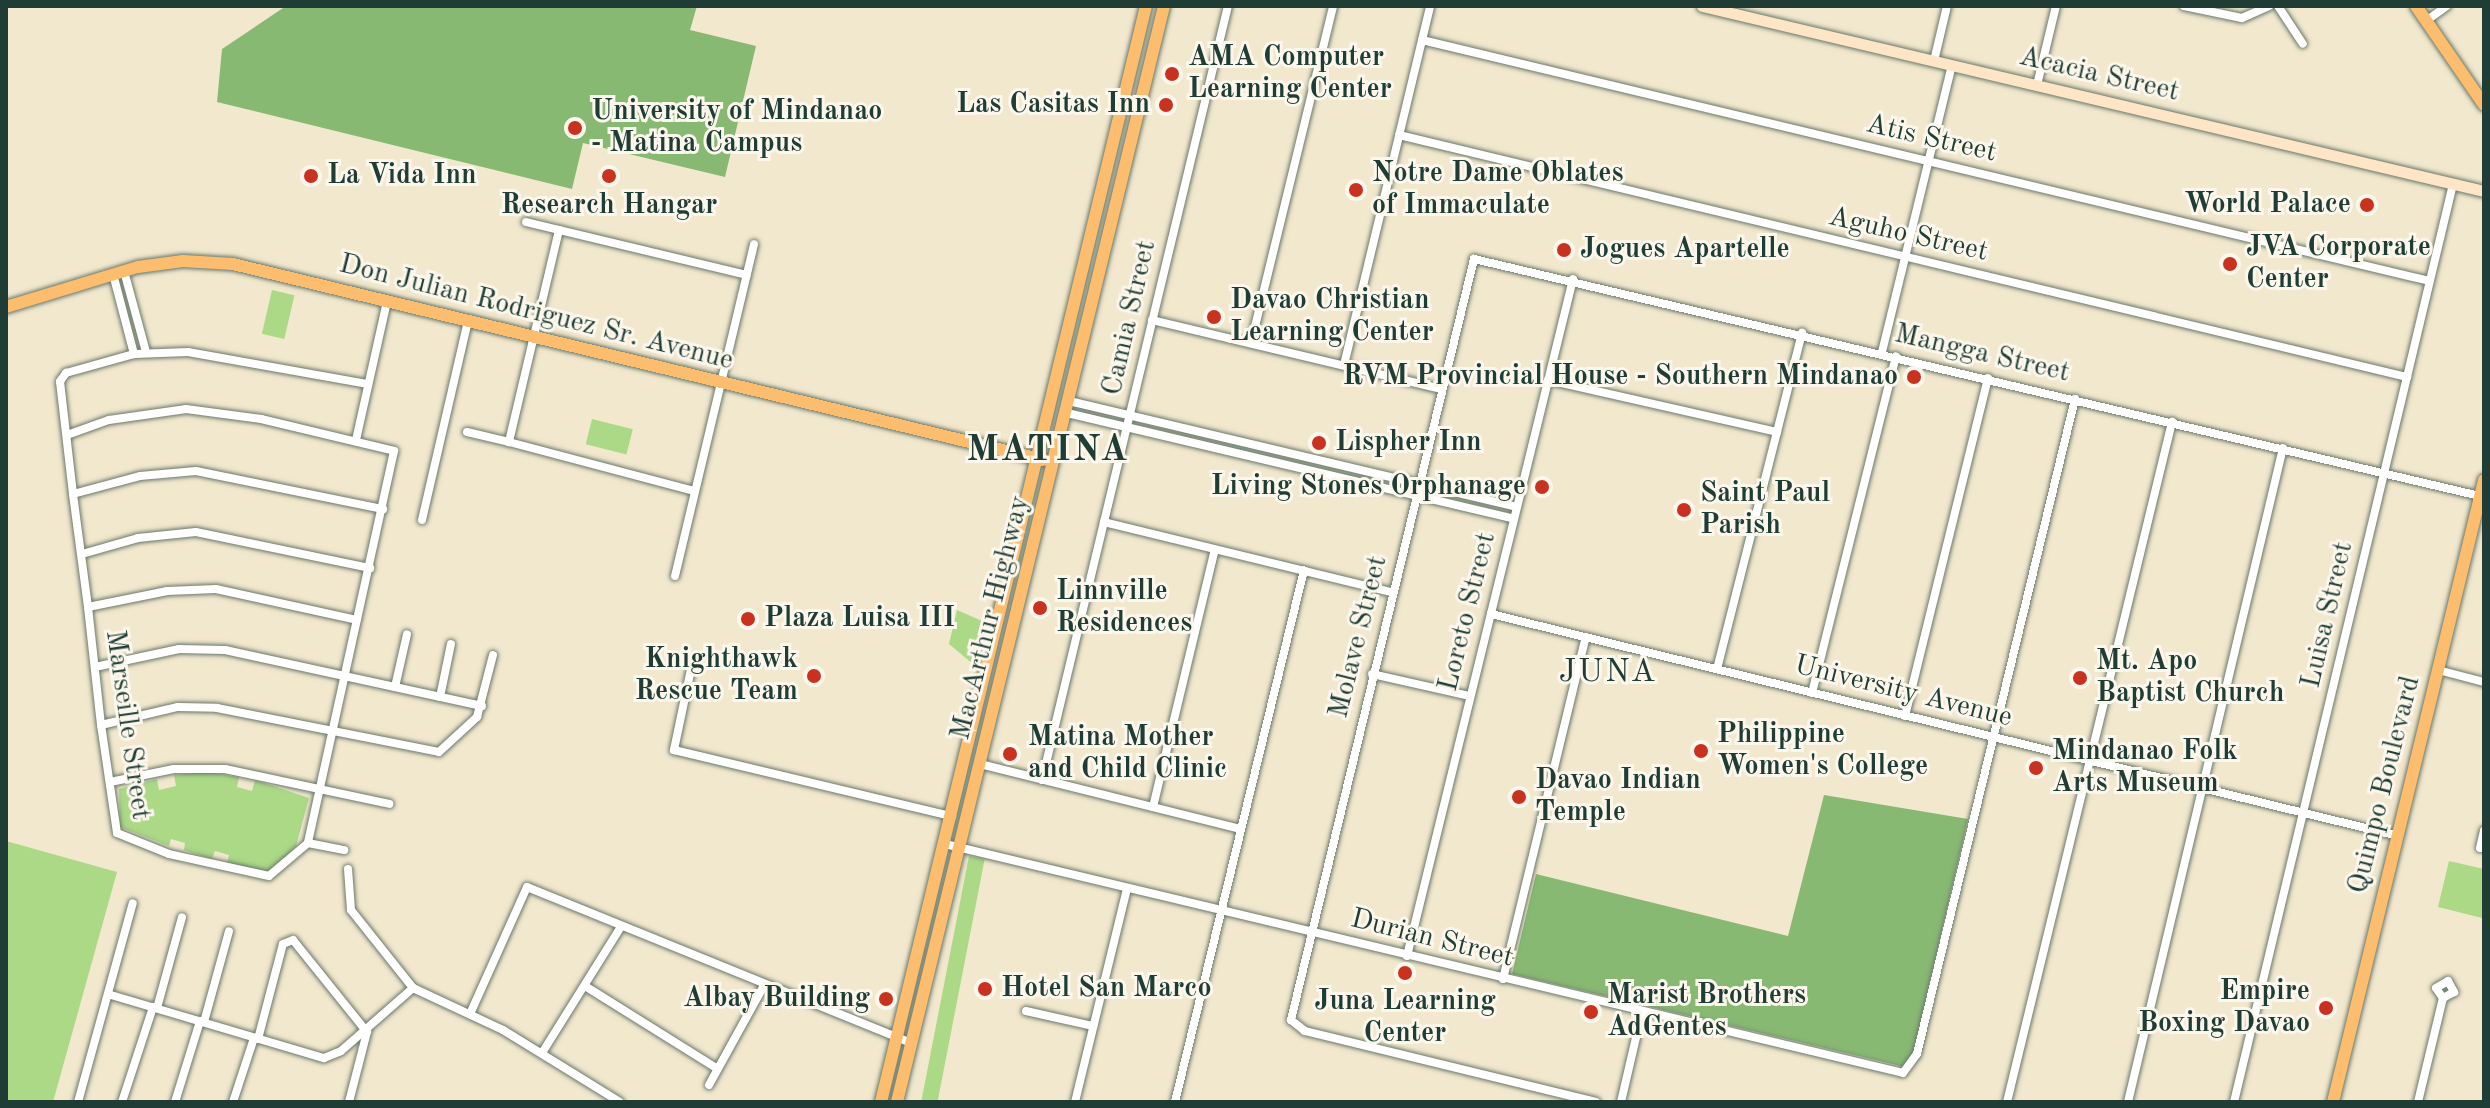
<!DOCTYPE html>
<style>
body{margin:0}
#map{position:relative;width:2490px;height:1108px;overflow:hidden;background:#f2e8ce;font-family:"Old Standard TT",serif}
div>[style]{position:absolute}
.green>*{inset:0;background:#abd986;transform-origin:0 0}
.forest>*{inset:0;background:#88b973}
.roads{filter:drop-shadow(0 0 2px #69796a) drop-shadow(0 0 2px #69796a)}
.street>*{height:8px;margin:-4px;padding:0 4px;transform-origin:4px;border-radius:4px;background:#fff}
.secondary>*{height:11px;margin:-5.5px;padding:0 5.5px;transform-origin:5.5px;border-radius:5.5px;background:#fee5c5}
.primary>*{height:12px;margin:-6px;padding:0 6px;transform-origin:6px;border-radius:6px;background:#fcbd6f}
.dots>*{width:22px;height:22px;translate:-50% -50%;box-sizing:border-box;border:4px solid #fbf7ec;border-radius:50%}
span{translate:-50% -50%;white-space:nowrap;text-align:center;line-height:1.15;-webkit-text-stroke:6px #fbf7ec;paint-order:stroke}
.poi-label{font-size:28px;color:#1f3d34;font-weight:700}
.left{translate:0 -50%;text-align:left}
.right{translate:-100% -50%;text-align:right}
.street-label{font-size:28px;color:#1f3d34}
.quarter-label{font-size:32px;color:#1f3d34;letter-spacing:2px}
.district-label{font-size:36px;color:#1f3d34;font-weight:700;letter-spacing:2px}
.frame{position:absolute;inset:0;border:8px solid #1f3d34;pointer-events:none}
</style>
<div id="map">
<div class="green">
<div style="left:272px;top:290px;width:23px;height:45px;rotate:13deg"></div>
<div style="left:592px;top:419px;width:42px;height:26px;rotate:14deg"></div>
<div style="clip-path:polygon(957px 610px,982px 621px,973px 664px,949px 644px)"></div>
<div style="clip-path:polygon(205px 772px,239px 777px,237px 787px,252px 791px,255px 780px,309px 798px,296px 846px,273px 871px,263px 873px,227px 863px,229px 855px,215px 851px,212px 859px,184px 850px,185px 843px,171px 839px,169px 846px,120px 827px,119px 789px,157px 779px,159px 790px,176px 786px,174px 775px)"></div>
<div style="clip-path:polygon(6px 841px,117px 872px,53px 1102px,6px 1102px)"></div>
<div style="left:969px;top:856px;width:16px;height:253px;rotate:11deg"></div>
<div style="clip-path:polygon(2449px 861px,2484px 869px,2482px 918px,2438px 907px)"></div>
</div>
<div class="forest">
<div style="clip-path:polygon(286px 6px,697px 6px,690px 30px,756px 46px,725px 177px,583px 143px,572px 189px,217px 102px,222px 49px)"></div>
<div style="clip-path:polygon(1824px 795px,1968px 819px,1913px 1054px,1905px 1067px,1512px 974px,1536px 874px,1788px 936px)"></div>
</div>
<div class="roads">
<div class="street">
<div style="left:2184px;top:6px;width:59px;rotate:11.7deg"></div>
<div style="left:2242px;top:18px;width:30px;rotate:-24deg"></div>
<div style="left:2278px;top:6px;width:45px;rotate:56.7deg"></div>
<div style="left:2426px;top:21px;width:26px;rotate:-36deg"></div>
<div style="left:1422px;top:40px;width:1036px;rotate:13.45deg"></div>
<div style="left:1934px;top:61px;width:57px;rotate:-76.7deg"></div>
<div style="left:2037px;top:85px;width:81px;rotate:-76.5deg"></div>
<div style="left:1399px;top:135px;width:1037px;rotate:13.5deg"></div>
<div style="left:526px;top:222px;width:227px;rotate:13.5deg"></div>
<div style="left:559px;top:230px;width:218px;rotate:103.3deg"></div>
<div style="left:509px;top:442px;width:192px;rotate:14.8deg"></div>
<div style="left:124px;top:271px;width:84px;rotate:74.8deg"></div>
<div style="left:113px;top:274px;width:83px;rotate:75.3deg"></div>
<div style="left:1152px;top:320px;width:297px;rotate:13.4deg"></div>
<div style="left:1251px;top:343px;width:347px;rotate:-76.3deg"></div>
<div style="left:1882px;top:352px;width:295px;rotate:-76.3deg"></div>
<div style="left:1344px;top:365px;width:369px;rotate:-76.5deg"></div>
<div style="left:1548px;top:380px;width:235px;rotate:12.8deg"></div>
<div style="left:1069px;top:401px;width:460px;rotate:13.3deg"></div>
<div style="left:1067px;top:413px;width:459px;rotate:13.3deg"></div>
<div style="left:467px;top:432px;width:43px;rotate:13.4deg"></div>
<div style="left:67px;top:435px;width:45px;rotate:-19.7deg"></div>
<div style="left:109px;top:420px;width:78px;rotate:-8.1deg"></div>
<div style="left:186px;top:409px;width:76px;rotate:7.6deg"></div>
<div style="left:261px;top:419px;width:137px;rotate:13.5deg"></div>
<div style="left:394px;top:451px;width:401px;rotate:102.4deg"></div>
<div style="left:308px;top:843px;width:51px;rotate:139.8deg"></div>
<div style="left:269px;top:876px;width:102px;rotate:-167.6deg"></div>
<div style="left:169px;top:854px;width:56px;rotate:-158deg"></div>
<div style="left:117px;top:833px;width:109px;rotate:-98.4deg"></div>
<div style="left:101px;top:725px;width:119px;rotate:-96.3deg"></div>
<div style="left:88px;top:607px;width:114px;rotate:-97.6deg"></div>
<div style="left:73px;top:494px;width:113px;rotate:-96.6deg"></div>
<div style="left:60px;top:382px;width:2px;rotate:-63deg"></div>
<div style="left:61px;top:380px;width:9px;rotate:-54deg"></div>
<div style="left:66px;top:373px;width:71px;rotate:-15.6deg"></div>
<div style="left:134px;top:354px;width:54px;rotate:-2.1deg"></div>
<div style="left:188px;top:352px;width:183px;rotate:10.1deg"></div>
<div style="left:356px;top:440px;width:142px;rotate:-77.4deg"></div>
<div style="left:73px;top:494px;width:69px;rotate:-15deg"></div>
<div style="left:140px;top:476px;width:56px;rotate:-5.1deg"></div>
<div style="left:196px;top:471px;width:191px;rotate:11.5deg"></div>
<div style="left:422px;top:520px;width:204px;rotate:-77deg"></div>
<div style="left:1104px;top:522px;width:296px;rotate:13.7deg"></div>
<div style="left:82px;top:554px;width:58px;rotate:-15.9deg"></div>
<div style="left:138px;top:538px;width:58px;rotate:-5.9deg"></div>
<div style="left:196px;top:532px;width:178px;rotate:11.7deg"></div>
<div style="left:675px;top:576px;width:341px;rotate:-76.6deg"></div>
<div style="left:88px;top:607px;width:81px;rotate:-11.4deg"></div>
<div style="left:167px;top:591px;width:49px;rotate:-2.3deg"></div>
<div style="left:216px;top:589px;width:144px;rotate:12.4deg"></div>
<div style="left:1491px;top:614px;width:934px;rotate:13.75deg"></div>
<div style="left:95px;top:667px;width:86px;rotate:-12.1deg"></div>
<div style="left:179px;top:649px;width:46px;rotate:1.2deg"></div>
<div style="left:225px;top:650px;width:263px;rotate:12.3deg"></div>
<div style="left:691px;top:669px;width:83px;rotate:101.9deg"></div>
<div style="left:674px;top:750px;width:286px;rotate:13.4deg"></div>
<div style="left:1717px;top:669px;width:347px;rotate:-75.8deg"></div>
<div style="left:2438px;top:670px;width:48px;rotate:14.6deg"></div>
<div style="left:1372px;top:674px;width:100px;rotate:12.7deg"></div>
<div style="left:395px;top:687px;width:54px;rotate:-77.2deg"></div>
<div style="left:1812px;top:693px;width:347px;rotate:-76deg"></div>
<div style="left:440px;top:697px;width:54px;rotate:-78.3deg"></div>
<div style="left:1905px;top:716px;width:348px;rotate:-76.2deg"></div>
<div style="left:101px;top:725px;width:79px;rotate:-13.2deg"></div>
<div style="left:178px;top:707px;width:39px;rotate:1deg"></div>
<div style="left:217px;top:708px;width:226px;rotate:11.2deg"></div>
<div style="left:439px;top:752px;width:52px;rotate:-42.6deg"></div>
<div style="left:477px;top:717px;width:64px;rotate:-75.5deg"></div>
<div style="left:980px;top:764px;width:269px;rotate:14deg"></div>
<div style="left:1042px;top:780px;width:796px;rotate:-76.49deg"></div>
<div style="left:110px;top:782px;width:65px;rotate:-11.5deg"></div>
<div style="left:174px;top:769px;width:51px"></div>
<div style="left:225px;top:769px;width:168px;rotate:12deg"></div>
<div style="left:1153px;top:807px;width:265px;rotate:-76.5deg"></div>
<div style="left:308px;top:843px;width:37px;rotate:11deg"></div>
<div style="left:945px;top:844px;width:985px;rotate:13.44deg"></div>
<div style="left:1903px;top:1073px;width:24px;rotate:-54deg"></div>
<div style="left:1917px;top:1054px;width:674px;rotate:-76.44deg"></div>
<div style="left:2480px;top:848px;width:18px;rotate:-77deg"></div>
<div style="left:348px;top:869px;width:41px;rotate:85.8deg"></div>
<div style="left:351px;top:910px;width:100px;rotate:51.5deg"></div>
<div style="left:413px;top:988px;width:99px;rotate:25deg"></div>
<div style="left:503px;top:1030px;width:137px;rotate:31.6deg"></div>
<div style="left:1407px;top:956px;width:697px;rotate:-76.22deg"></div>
<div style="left:1503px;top:979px;width:352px;rotate:-76.4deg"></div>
<div style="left:585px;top:986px;width:155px;rotate:32deg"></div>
<div style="left:111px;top:995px;width:222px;rotate:16.5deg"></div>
<div style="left:324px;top:1058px;width:18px;rotate:-22deg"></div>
<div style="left:341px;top:1051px;width:96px;rotate:-41.2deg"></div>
<div style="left:157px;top:1008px;width:94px;rotate:-74.6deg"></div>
<div style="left:1026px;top:1011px;width:69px;rotate:12.6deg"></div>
<div style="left:470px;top:1014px;width:139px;rotate:-65.8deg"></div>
<div style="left:527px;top:887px;width:414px;rotate:22.1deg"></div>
<div style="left:204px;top:1022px;width:94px;rotate:-74.6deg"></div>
<div style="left:258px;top:1039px;width:98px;rotate:-75.3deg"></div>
<div style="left:283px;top:944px;width:11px;rotate:-22deg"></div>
<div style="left:293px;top:940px;width:118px;rotate:51.2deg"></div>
<div style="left:367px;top:1032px;width:72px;rotate:104.4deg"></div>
<div style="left:542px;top:1053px;width:147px;rotate:-58deg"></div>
<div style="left:709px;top:1085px;width:112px;rotate:-61.1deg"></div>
<div style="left:78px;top:1102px;width:206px;rotate:-74.6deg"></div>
<div style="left:122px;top:1102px;width:100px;rotate:-71.9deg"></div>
<div style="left:175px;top:1102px;width:85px;rotate:-72.8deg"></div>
<div style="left:233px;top:1102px;width:67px;rotate:-71.8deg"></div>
<div style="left:1075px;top:1102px;width:220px;rotate:-76.3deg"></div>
<div style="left:1175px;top:1102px;width:547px;rotate:-76.37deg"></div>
<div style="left:1596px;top:1102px;width:300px;rotate:-166.3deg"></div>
<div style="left:1305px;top:1031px;width:18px;rotate:-142deg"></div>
<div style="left:1291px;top:1020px;width:783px;rotate:-76.48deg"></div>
<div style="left:1474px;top:259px;width:1034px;rotate:13.26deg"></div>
<div style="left:1621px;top:1102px;width:92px;rotate:-76.9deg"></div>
<div style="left:2007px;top:1102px;width:700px;rotate:-76.36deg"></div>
<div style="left:2128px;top:1102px;width:672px;rotate:-76.67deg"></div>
<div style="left:2234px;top:1102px;width:944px;rotate:-76.58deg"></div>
<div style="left:2418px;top:1102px;width:107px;rotate:-76.5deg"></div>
<div style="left:2443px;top:998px;width:12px;rotate:-125deg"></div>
<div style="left:2436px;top:988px;width:14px;rotate:-30deg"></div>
<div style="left:2448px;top:981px;width:13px;rotate:61deg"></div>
<div style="left:2454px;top:992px;width:13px;rotate:151deg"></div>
</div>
<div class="secondary">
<div style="left:1702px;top:6px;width:804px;rotate:13.31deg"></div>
</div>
<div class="primary">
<div style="left:2416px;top:6px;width:120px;rotate:55.5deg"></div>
<div style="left:6px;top:307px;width:138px;rotate:-16.9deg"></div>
<div style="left:138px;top:267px;width:45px;rotate:-7.6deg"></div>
<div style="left:183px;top:261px;width:50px;rotate:3.4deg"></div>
<div style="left:233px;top:264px;width:834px;rotate:13.59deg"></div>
<div style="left:881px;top:1102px;width:1128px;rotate:-76.41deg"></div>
<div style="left:897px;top:1102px;width:1128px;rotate:-76.31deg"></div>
<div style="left:2333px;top:1102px;width:640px;rotate:-76.35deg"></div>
</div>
</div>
<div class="dots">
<div style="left:1172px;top:74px;background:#c8321e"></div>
<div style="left:1166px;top:105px;background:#c8321e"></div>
<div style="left:575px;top:128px;background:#c8321e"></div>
<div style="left:311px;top:176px;background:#c8321e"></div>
<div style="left:609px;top:176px;background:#c8321e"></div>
<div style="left:1356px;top:190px;background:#c8321e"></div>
<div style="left:2367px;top:205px;background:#c8321e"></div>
<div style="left:1564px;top:250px;background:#c8321e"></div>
<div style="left:2230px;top:264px;background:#c8321e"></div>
<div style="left:1214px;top:317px;background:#c8321e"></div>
<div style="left:1914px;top:377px;background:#c8321e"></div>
<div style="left:1319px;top:443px;background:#c8321e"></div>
<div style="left:1542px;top:487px;background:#c8321e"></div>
<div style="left:1684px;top:510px;background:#c8321e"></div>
<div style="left:1040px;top:608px;background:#c8321e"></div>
<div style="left:748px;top:619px;background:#c8321e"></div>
<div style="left:814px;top:676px;background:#c8321e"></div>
<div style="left:2080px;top:678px;background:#c8321e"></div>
<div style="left:1701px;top:751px;background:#c8321e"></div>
<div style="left:1010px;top:754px;background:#c8321e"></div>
<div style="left:2036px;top:768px;background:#c8321e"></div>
<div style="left:1519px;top:797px;background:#c8321e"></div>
<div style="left:1405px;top:973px;background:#c8321e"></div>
<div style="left:985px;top:989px;background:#c8321e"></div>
<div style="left:886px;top:999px;background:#c8321e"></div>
<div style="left:2326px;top:1008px;background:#c8321e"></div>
<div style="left:1591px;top:1012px;background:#c8321e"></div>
</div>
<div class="poi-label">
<span class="left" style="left:1188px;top:74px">AMA Computer<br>Learning Center</span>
<span class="right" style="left:1150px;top:105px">Las Casitas Inn</span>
<span class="left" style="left:591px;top:128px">University of Mindanao<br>- Matina Campus</span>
<span class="left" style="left:1372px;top:190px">Notre Dame Oblates<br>of Immaculate</span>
<span class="left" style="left:327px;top:176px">La Vida Inn</span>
<span class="right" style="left:2351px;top:205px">World Palace</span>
<span style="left:609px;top:206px">Research Hangar</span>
<span class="left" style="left:2246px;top:264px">JVA Corporate<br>Center</span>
<span class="left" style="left:1580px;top:250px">Jogues Apartelle</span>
<span class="left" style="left:1230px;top:317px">Davao Christian<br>Learning Center</span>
<span class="right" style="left:1898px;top:377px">RVM Provincial House - Southern Mindanao</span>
<span class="left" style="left:1335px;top:443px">Lispher Inn</span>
<span class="right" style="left:1526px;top:487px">Living Stones Orphanage</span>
<span class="left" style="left:1700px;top:510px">Saint Paul<br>Parish</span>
<span class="left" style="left:1056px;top:608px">Linnville<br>Residences</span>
<span class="left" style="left:764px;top:619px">Plaza Luisa III</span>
<span class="right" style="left:798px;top:676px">Knighthawk<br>Rescue Team</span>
<span class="left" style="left:2096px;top:678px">Mt. Apo<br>Baptist Church</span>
<span class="left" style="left:1717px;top:751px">Philippine<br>Women's College</span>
<span class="left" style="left:1028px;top:754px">Matina Mother<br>and Child Clinic</span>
<span class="left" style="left:2052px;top:768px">Mindanao Folk<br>Arts Museum</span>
<span class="left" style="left:1535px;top:797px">Davao Indian<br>Temple</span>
<span class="left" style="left:1001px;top:989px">Hotel San Marco</span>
<span class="right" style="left:2310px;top:1008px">Empire<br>Boxing Davao</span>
<span class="left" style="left:1607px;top:1012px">Marist Brothers<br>AdGentes</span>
<span class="right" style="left:870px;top:999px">Albay Building</span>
<span style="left:1405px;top:1018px">Juna Learning<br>Center</span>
</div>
<div class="street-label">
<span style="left:2099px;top:75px;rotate:13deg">Acacia Street</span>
<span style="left:1931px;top:139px;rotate:13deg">Atis Street</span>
<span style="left:1908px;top:235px;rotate:13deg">Aguho Street</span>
<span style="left:536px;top:313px;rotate:14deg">Don Julian Rodriguez Sr. Avenue</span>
<span style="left:1130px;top:318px;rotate:-77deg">Camia Street</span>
<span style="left:1982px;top:354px;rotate:13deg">Mangga Street</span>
<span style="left:1468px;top:612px;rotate:-76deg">Loreto Street</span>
<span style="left:2328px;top:615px;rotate:-77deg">Luisa Street</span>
<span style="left:991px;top:618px;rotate:-76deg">MacArthur Highway</span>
<span style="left:1359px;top:637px;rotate:-76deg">Molave Street</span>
<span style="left:1903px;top:692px;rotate:14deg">University Avenue</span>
<span style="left:127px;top:725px;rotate:82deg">Marseille Street</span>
<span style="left:2385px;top:785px;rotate:-76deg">Quimpo Boulevard</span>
<span style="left:1432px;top:939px;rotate:14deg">Durian Street</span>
</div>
<div class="quarter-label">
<span style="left:1608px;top:673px">JUNA</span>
</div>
<div class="district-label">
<span style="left:1048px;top:452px">MATINA</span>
</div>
<div class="frame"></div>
</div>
